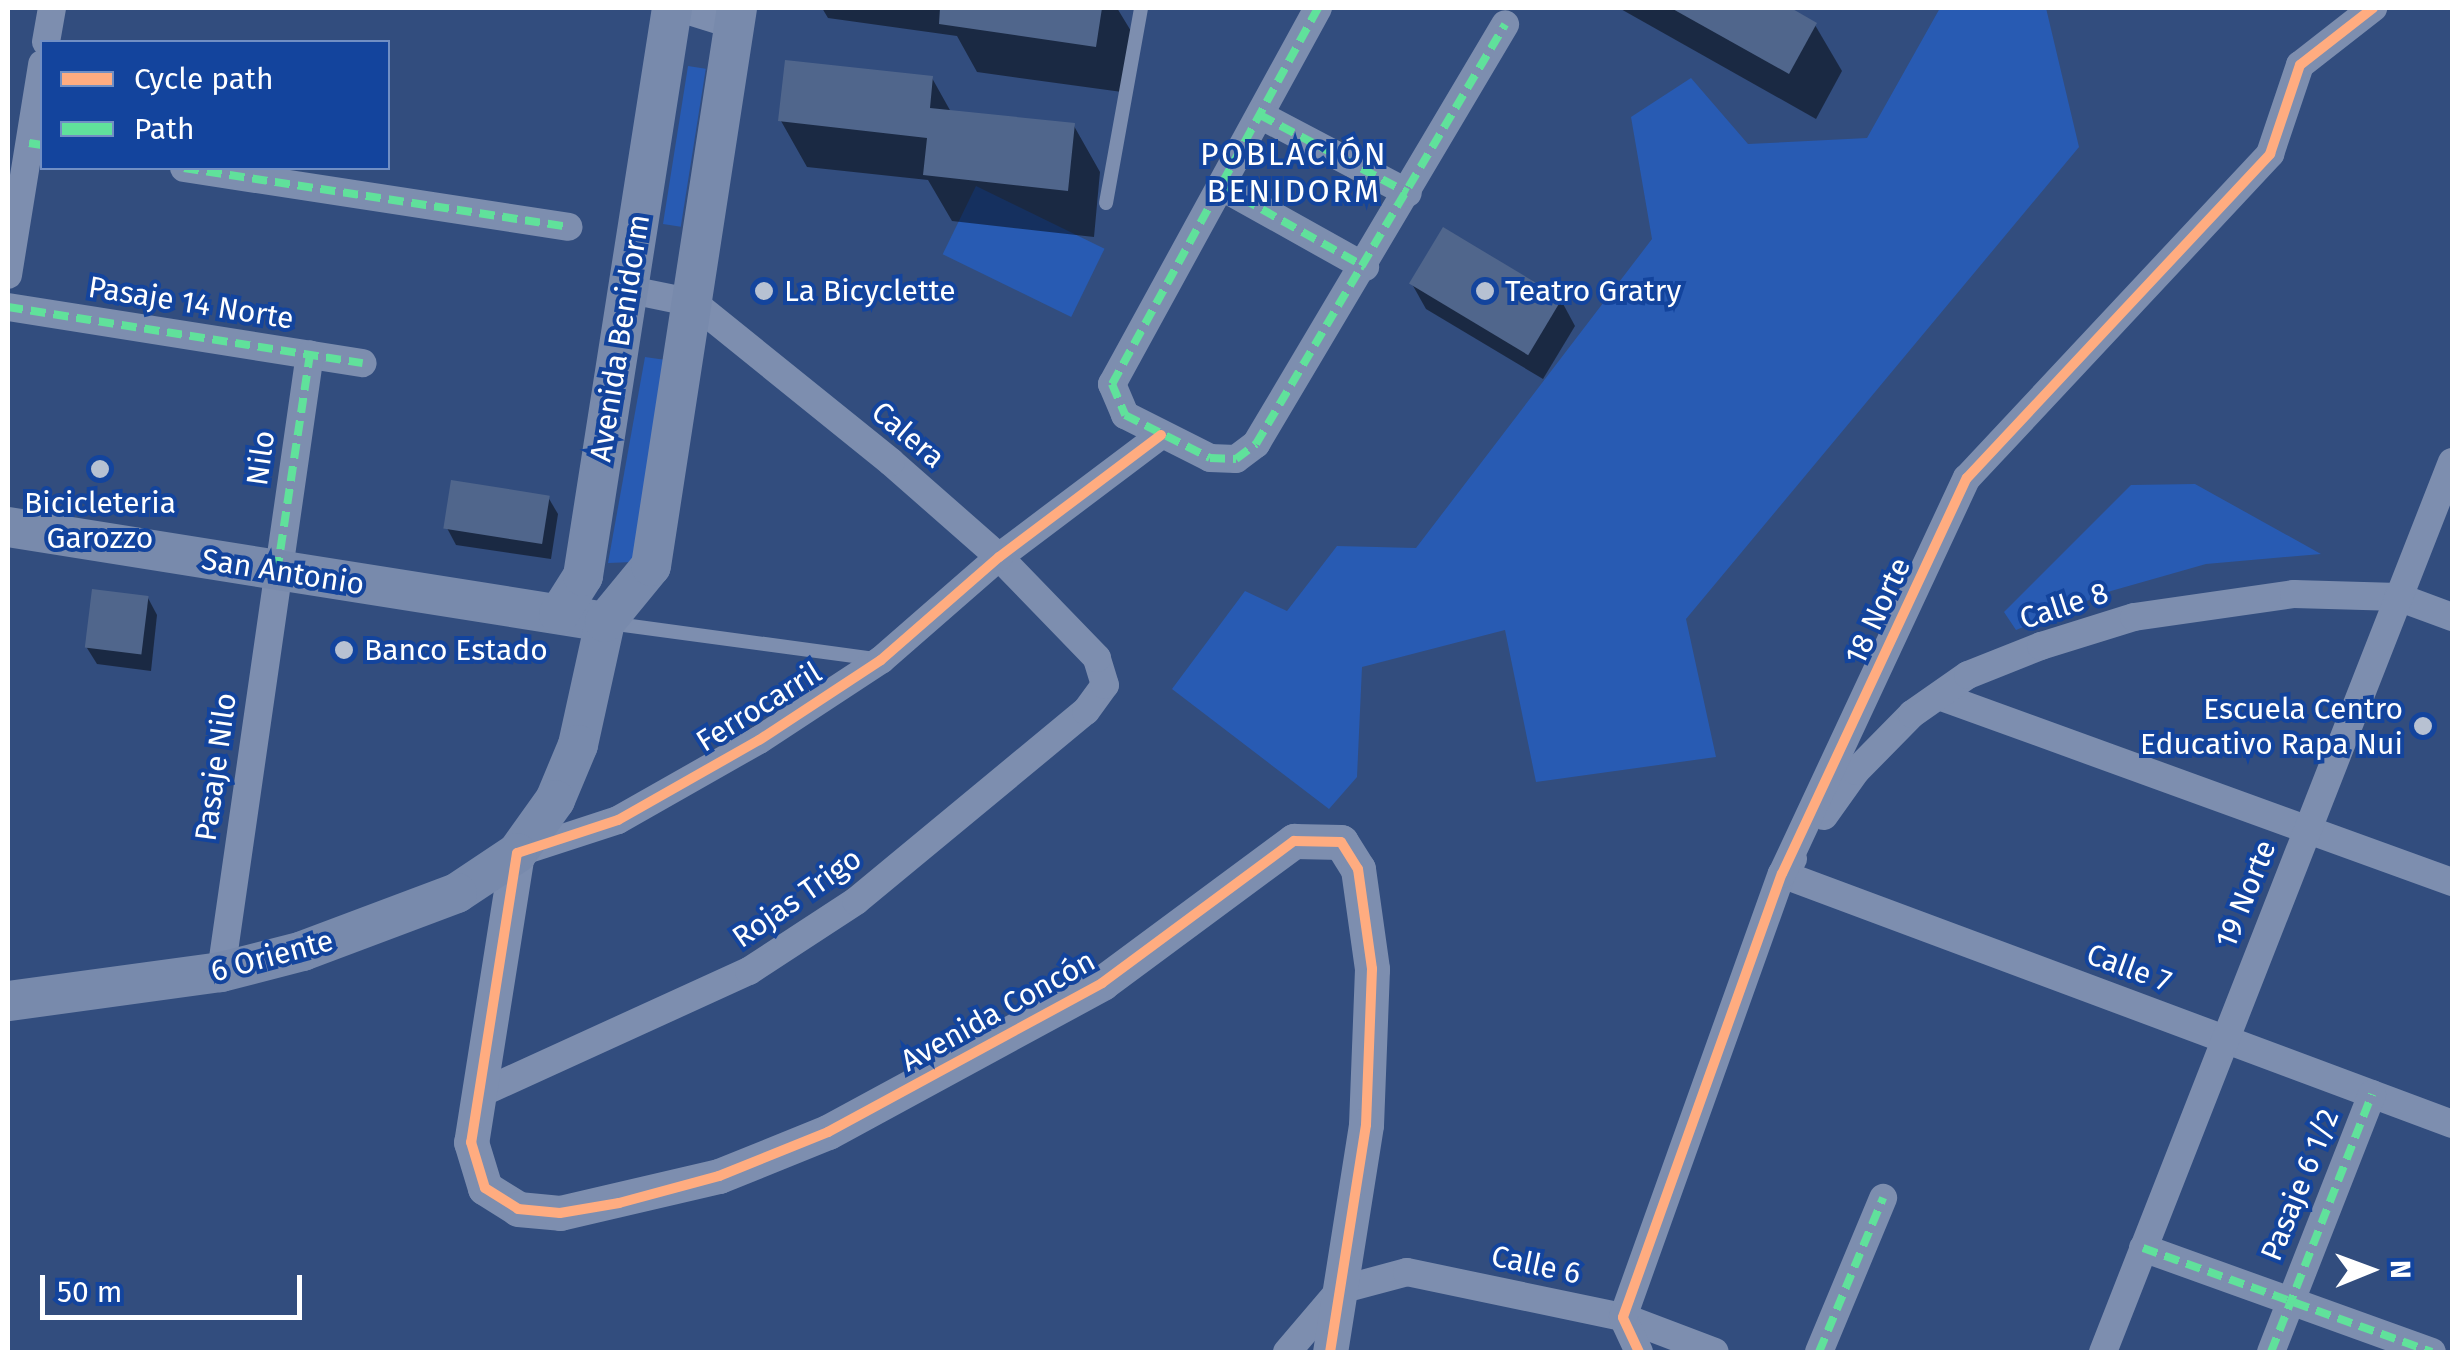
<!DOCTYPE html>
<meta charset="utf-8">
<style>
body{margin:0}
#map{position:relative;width:2460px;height:1360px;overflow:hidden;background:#324d7e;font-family:"Fira Sans",sans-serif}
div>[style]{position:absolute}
.green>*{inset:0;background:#285bb3;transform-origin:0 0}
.shadow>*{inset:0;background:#0007}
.building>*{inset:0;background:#50668c;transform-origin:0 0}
.service>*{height:14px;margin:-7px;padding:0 7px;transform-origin:7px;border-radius:7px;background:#7d8eaf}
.minor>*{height:28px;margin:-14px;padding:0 14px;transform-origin:14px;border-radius:14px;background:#7d8eaf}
.tertiary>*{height:35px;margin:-17.5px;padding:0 17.5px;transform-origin:17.5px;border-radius:17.5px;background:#7d8eaf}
.secondary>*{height:40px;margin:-20px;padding:0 20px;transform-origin:20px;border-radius:20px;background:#788aac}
.quiet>*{height:8px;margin-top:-4px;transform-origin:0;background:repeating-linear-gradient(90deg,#60e19b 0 15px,transparent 0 23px)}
.cycleway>*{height:10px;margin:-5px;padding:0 5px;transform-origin:5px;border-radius:5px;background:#ffac80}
.dots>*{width:28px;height:28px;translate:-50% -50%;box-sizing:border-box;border:5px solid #13449d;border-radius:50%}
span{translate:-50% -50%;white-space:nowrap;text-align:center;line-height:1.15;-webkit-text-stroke:8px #13449d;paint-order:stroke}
.poi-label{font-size:30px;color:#fff}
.left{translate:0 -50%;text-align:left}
.right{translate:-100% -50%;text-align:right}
.street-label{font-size:30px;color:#fff}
.neighbourhood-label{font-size:32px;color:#fff;letter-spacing:2.5px}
.frame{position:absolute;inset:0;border:10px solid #fff;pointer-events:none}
.legend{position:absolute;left:40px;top:40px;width:350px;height:130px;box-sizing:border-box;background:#13449d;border:2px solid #718fc4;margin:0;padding:12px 18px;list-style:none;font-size:30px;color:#fff}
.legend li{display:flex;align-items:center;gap:20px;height:50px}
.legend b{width:50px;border:2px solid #718fc4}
.north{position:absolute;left:2320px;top:1220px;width:100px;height:100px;-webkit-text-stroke:8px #13449d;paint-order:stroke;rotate:89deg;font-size:28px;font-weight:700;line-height:40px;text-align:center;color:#fff}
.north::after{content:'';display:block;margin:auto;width:35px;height:45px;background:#fff;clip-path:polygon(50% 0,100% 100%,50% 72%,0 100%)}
.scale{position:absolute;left:40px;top:1275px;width:262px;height:45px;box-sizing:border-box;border:5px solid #fff;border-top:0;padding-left:12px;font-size:30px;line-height:35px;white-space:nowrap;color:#fff;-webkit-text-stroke:8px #13449d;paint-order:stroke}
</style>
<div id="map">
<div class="green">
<div style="clip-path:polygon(1940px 8px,2046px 8px,2079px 147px,1686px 619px,1716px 757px,1536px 782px,1505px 630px,1362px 667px,1357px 777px,1329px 809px,1172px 689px,1245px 591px,1287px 611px,1337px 546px,1416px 548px,1652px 239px,1631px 117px,1691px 78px,1748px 144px,1867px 138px)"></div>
<div style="left:688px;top:66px;width:18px;height:160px;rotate:9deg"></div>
<div style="left:976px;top:186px;width:143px;height:76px;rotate:26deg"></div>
<div style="clip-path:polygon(645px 357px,666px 360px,633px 562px,608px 563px)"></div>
<div style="clip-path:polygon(2195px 484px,2321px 554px,2206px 564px,2111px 591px,2016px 630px,2004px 612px,2131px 485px)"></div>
</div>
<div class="shadow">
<div style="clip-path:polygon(822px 8px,1117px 8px,1131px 31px,1122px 92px,977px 72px,957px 36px,828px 18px)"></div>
<div style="clip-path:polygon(1619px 8px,1786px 8px,1815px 25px,1842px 71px,1816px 119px)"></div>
<div style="clip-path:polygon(932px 78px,951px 112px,1074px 126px,1100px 172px,1094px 237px,952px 221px,928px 180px,807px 167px,781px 121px)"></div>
<div style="clip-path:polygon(1412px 284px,1561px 300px,1575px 326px,1543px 379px,1426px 309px)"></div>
<div style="clip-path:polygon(548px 497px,558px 514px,551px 559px,456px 545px,447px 528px)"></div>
<div style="clip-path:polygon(148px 598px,157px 615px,151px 671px,97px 664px,87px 648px)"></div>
</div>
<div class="building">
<div style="clip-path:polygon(940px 8px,1102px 8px,1096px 47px,939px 24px)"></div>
<div style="clip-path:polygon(1671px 8px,1791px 8px,1817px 23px,1789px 74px)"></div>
<div style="clip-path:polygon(785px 60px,933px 76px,930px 108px,1075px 123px,1068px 191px,923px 175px,927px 138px,778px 121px)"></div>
<div style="left:1443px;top:227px;width:139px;height:66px;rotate:31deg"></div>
<div style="left:451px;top:480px;width:100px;height:49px;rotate:9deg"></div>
<div style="left:92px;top:589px;width:57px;height:59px;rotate:7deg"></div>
</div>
<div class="service">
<div style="left:1106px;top:203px;width:198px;rotate:-79.8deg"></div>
<div style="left:609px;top:623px;width:268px;rotate:7.7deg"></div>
</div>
<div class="minor">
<div style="left:679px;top:8px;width:58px;rotate:17.2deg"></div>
<div style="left:1318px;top:8px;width:429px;rotate:118.7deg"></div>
<div style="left:1112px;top:384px;width:34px;rotate:67deg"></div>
<div style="left:1125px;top:415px;width:95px;rotate:26.8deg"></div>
<div style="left:1210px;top:458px;width:26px;rotate:2deg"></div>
<div style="left:1236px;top:459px;width:25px;rotate:-37deg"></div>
<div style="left:1256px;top:444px;width:488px;rotate:-59.3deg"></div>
<div style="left:46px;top:42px;width:35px;rotate:-80deg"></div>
<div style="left:1260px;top:115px;width:167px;rotate:27.8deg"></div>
<div style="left:184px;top:168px;width:389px;rotate:8.7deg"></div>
<div style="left:1222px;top:187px;width:164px;rotate:29.2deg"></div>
<div style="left:8px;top:275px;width:214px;rotate:-80.8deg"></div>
<div style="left:8px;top:307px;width:359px;rotate:9deg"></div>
<div style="left:1939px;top:696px;width:546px;rotate:19.93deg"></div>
<div style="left:1824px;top:816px;width:55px;rotate:-54.6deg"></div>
<div style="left:1856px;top:771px;width:80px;rotate:-45.5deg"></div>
<div style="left:1912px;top:714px;width:68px;rotate:-34.9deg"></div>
<div style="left:1968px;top:675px;width:79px;rotate:-21.7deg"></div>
<div style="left:2041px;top:646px;width:97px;rotate:-17.3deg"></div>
<div style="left:2134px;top:617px;width:162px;rotate:-8.2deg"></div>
<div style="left:2294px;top:594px;width:104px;rotate:1.7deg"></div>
<div style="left:2398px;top:597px;width:58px;rotate:20.3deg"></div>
<div style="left:517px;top:853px;width:106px;rotate:-18.1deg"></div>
<div style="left:618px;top:820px;width:162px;rotate:-29.6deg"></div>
<div style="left:759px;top:740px;width:146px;rotate:-33.3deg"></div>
<div style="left:881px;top:660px;width:157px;rotate:-41.1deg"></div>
<div style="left:999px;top:557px;width:203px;rotate:-37deg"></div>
<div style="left:1793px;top:859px;width:19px;rotate:126deg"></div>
<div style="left:1782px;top:874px;width:715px;rotate:20.46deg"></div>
<div style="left:221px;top:972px;width:624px;rotate:-81.81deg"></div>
<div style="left:479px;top:1094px;width:297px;rotate:-24.5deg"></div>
<div style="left:749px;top:971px;width:128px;rotate:-33.2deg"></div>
<div style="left:856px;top:901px;width:298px;rotate:-39.6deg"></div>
<div style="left:1086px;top:711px;width:32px;rotate:-54deg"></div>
<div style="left:1105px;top:685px;width:28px;rotate:-107deg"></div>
<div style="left:1097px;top:658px;width:141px;rotate:-134.1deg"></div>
<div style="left:999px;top:557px;width:144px;rotate:-138.7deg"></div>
<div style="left:891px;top:462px;width:253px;rotate:-141.1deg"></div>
<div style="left:694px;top:303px;width:69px;rotate:-168.4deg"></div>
<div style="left:2143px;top:1248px;width:307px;rotate:19.8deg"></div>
<div style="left:1287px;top:1352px;width:82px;rotate:-49.5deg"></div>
<div style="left:1340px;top:1290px;width:69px;rotate:-15deg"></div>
<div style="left:1407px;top:1272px;width:221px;rotate:11.8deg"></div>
<div style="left:1623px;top:1317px;width:98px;rotate:20.8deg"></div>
<div style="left:1639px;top:1352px;width:38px;rotate:-115deg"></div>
<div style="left:1623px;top:1317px;width:471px;rotate:-70.3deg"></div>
<div style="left:1782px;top:874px;width:437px;rotate:-65deg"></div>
<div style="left:1967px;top:478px;width:444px;rotate:-46.9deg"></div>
<div style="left:2270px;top:154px;width:94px;rotate:-71.4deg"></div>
<div style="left:2300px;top:65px;width:93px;rotate:-38deg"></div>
<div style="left:1819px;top:1352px;width:167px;rotate:-67.4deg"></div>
<div style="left:2103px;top:1352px;width:956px;rotate:-68.59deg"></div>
<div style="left:2271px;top:1352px;width:277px;rotate:-68.6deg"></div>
</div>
<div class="tertiary">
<div style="left:517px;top:853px;width:293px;rotate:99deg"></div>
<div style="left:471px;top:1142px;width:48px;rotate:73.1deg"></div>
<div style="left:485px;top:1188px;width:39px;rotate:32deg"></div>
<div style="left:518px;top:1209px;width:42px;rotate:5.4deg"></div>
<div style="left:560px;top:1213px;width:163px;rotate:-13.1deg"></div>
<div style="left:719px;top:1176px;width:118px;rotate:-22deg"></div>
<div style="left:828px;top:1132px;width:312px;rotate:-28.5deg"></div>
<div style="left:1102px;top:983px;width:239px;rotate:-36.5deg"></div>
<div style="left:1294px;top:841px;width:47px;rotate:1.2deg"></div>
<div style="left:1341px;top:842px;width:32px;rotate:58deg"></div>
<div style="left:1358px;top:869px;width:101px;rotate:82deg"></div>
<div style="left:1372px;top:969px;width:156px;rotate:92.2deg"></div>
<div style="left:1366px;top:1125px;width:230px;rotate:99deg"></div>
</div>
<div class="secondary">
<div style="left:8px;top:527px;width:605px;rotate:9.04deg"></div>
<div style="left:605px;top:622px;width:126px;rotate:102.4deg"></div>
<div style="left:578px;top:745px;width:60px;rotate:112.7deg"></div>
<div style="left:555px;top:800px;width:65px;rotate:125.6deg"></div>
<div style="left:517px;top:853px;width:72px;rotate:146.3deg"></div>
<div style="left:457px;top:893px;width:165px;rotate:159.4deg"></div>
<div style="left:303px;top:951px;width:85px;rotate:165.6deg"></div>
<div style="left:221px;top:972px;width:215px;rotate:172.2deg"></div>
<div style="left:559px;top:614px;width:45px;rotate:-57.7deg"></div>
<div style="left:583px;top:576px;width:575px;rotate:-81.09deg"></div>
<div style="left:605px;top:622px;width:72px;rotate:-50.6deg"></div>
<div style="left:651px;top:566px;width:565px;rotate:-81.24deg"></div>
</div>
<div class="quiet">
<div style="left:1318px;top:8px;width:429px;rotate:118.7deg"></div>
<div style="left:1112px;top:384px;width:34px;rotate:67deg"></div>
<div style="left:1125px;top:415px;width:95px;rotate:26.8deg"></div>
<div style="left:1210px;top:458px;width:26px;rotate:2deg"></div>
<div style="left:1236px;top:459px;width:25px;rotate:-37deg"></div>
<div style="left:1256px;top:444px;width:488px;rotate:-59.3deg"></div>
<div style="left:1260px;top:115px;width:167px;rotate:27.8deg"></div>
<div style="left:29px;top:143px;width:13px;rotate:9deg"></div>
<div style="left:184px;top:168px;width:389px;rotate:8.7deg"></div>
<div style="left:1222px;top:187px;width:164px;rotate:29.2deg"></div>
<div style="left:8px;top:307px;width:359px;rotate:9deg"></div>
<div style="left:277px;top:572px;width:220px;rotate:-81.4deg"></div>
<div style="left:2143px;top:1248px;width:307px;rotate:19.8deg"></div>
<div style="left:1819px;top:1352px;width:167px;rotate:-67.4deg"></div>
<div style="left:2271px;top:1352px;width:277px;rotate:-68.6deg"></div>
</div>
<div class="cycleway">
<div style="left:1161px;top:435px;width:203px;rotate:143deg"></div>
<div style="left:999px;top:557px;width:157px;rotate:138.9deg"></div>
<div style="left:881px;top:660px;width:146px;rotate:146.7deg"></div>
<div style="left:759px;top:740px;width:162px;rotate:150.4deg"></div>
<div style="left:618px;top:820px;width:106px;rotate:161.9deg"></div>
<div style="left:517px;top:853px;width:293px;rotate:99deg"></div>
<div style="left:471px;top:1142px;width:48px;rotate:73.1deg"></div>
<div style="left:485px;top:1188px;width:39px;rotate:32deg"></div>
<div style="left:518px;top:1209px;width:42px;rotate:5.4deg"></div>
<div style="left:560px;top:1213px;width:60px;rotate:-9.6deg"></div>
<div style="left:619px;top:1203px;width:104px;rotate:-15.1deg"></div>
<div style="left:719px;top:1176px;width:118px;rotate:-22deg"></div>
<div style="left:828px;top:1132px;width:312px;rotate:-28.5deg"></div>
<div style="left:1102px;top:983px;width:239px;rotate:-36.5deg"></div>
<div style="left:1294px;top:841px;width:47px;rotate:1.2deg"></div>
<div style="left:1341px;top:842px;width:32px;rotate:58deg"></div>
<div style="left:1358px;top:869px;width:101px;rotate:82deg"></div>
<div style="left:1372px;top:969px;width:156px;rotate:92.2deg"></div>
<div style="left:1366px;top:1125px;width:230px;rotate:99deg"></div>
<div style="left:1639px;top:1352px;width:38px;rotate:-115deg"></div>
<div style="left:1623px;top:1317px;width:471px;rotate:-70.3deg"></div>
<div style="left:1782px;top:874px;width:437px;rotate:-65deg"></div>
<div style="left:1967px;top:478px;width:444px;rotate:-46.9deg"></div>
<div style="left:2270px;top:154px;width:94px;rotate:-71.4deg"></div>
<div style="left:2300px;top:65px;width:93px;rotate:-38deg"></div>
</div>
<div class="dots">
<div style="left:764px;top:291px;background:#b7c1d2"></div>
<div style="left:1485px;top:291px;background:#b7c1d2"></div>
<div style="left:100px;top:469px;background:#b7c1d2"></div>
<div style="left:344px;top:650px;background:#b7c1d2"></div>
<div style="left:2423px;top:726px;background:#b7c1d2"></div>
</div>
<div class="poi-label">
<span class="left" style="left:784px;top:291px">La Bicyclette</span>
<span class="left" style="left:1505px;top:291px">Teatro Gratry</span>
<span style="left:100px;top:520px">Bicicleteria<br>Garozzo</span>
<span class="left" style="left:364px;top:650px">Banco Estado</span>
<span class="right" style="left:2403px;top:726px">Escuela Centro<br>Educativo Rapa Nui</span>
</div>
<div class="street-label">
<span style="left:191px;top:303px;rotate:9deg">Pasaje 14 Norte</span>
<span style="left:620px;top:338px;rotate:-81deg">Avenida Benidorm</span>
<span style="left:908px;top:435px;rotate:40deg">Calera</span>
<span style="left:261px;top:458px;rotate:-82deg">Nilo</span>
<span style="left:283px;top:572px;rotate:9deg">San Antonio</span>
<span style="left:2064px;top:606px;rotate:-18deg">Calle 8</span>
<span style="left:1878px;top:611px;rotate:-65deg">18 Norte</span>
<span style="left:759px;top:707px;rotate:-32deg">Ferrocarril</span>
<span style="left:216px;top:767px;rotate:-82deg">Pasaje Nilo</span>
<span style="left:2246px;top:894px;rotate:-68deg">19 Norte</span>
<span style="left:797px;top:898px;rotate:-35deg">Rojas Trigo</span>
<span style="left:272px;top:956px;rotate:-15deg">6 Oriente</span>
<span style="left:2129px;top:968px;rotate:20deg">Calle 7</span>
<span style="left:998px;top:1011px;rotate:-29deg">Avenida Concón</span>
<span style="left:2300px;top:1185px;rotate:-68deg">Pasaje 6 1/2</span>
<span style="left:1536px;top:1265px;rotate:12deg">Calle 6</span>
</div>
<div class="neighbourhood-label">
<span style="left:1294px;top:173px">POBLACIÓN<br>BENIDORM</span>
</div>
<div class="frame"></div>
<ul class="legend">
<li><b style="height:12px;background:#ffac80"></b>Cycle path</li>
<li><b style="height:12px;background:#60e19b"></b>Path</li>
</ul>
<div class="north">N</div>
<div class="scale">50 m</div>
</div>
